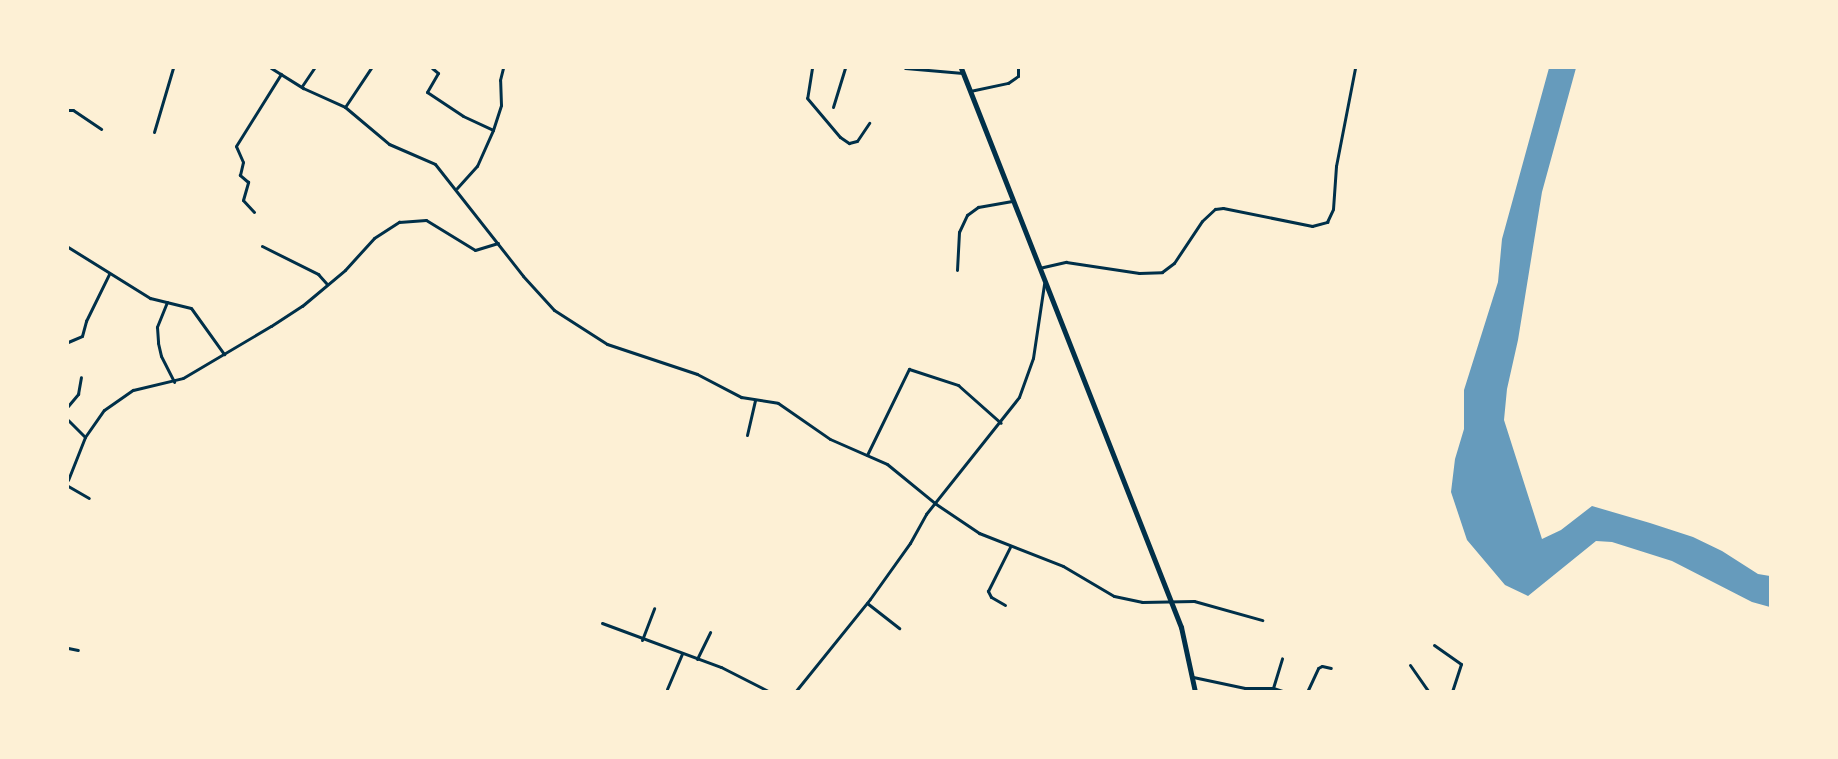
<!DOCTYPE html>
<style>
body{margin:0}
#map{position:relative;width:1838px;height:759px;overflow:hidden;background:#fdf0d5;font-family:"Alegreya Sans",sans-serif}
div>[style]{position:absolute}
.water>*{inset:0;background:#669bbc}
.minor>*{height:3px;margin:-1.5px;padding:0 1.5px;transform-origin:1.5px;border-radius:1.5px;background:#003049}
.primary>*{height:5px;margin:-2.5px;padding:0 2.5px;transform-origin:2.5px;border-radius:2.5px;background:#003049}
span{translate:-50% -50%;white-space:nowrap;text-align:center;line-height:1.15;-webkit-text-stroke:6px #fdf0d5;paint-order:stroke}
.frame{position:absolute;inset:0;border:69px solid #fdf0d5;pointer-events:none}
</style>
<div id="map">
<div class="water">
<div style="clip-path:polygon(1549px 68px,1576px 68px,1542px 192px,1518px 340px,1507px 389px,1504px 420px,1542px 539px,1561px 530px,1592px 506px,1650px 523px,1693px 537px,1722px 551px,1758px 574px,1770px 576px,1770px 607px,1752px 602px,1672px 561px,1612px 542px,1596px 541px,1528px 596px,1505px 585px,1467px 540px,1451px 492px,1455px 459px,1464px 429px,1464px 390px,1498px 282px,1502px 239px)"></div>
</div>
<div class="minor">
<div style="left:271px;top:68px;width:38px;rotate:32deg"></div>
<div style="left:303px;top:88px;width:46px;rotate:24.3deg"></div>
<div style="left:345px;top:107px;width:57px;rotate:40.1deg"></div>
<div style="left:389px;top:144px;width:50px;rotate:23.5deg"></div>
<div style="left:435px;top:164px;width:142px;rotate:51.8deg"></div>
<div style="left:523px;top:276px;width:46px;rotate:47.6deg"></div>
<div style="left:554px;top:310px;width:63px;rotate:32.7deg"></div>
<div style="left:607px;top:344px;width:95px;rotate:18.4deg"></div>
<div style="left:697px;top:374px;width:50px;rotate:27.6deg"></div>
<div style="left:741px;top:397px;width:37px;rotate:9deg"></div>
<div style="left:778px;top:403px;width:63px;rotate:34.7deg"></div>
<div style="left:830px;top:439px;width:62px;rotate:23.7deg"></div>
<div style="left:887px;top:464px;width:63px;rotate:39.2deg"></div>
<div style="left:936px;top:504px;width:52px;rotate:34deg"></div>
<div style="left:979px;top:533px;width:90px;rotate:21.4deg"></div>
<div style="left:1063px;top:566px;width:59px;rotate:30.5deg"></div>
<div style="left:1114px;top:596px;width:29px;rotate:12deg"></div>
<div style="left:1142px;top:602px;width:52px;rotate:-1.1deg"></div>
<div style="left:1194px;top:601px;width:71px;rotate:15.6deg"></div>
<div style="left:432px;top:68px;width:8px;rotate:40deg"></div>
<div style="left:438px;top:73px;width:22px;rotate:120deg"></div>
<div style="left:427px;top:92px;width:43px;rotate:33.7deg"></div>
<div style="left:463px;top:116px;width:33px;rotate:25deg"></div>
<div style="left:812px;top:68px;width:30px;rotate:99deg"></div>
<div style="left:807px;top:98px;width:51px;rotate:49.8deg"></div>
<div style="left:840px;top:137px;width:11px;rotate:34deg"></div>
<div style="left:849px;top:143px;width:8px;rotate:-14deg"></div>
<div style="left:857px;top:141px;width:22px;rotate:-56deg"></div>
<div style="left:905px;top:68px;width:58px;rotate:4.9deg"></div>
<div style="left:302px;top:86px;width:22px;rotate:-56deg"></div>
<div style="left:970px;top:91px;width:39px;rotate:-12deg"></div>
<div style="left:1008px;top:83px;width:12px;rotate:-35deg"></div>
<div style="left:1018px;top:76px;width:8px;rotate:-90deg"></div>
<div style="left:345px;top:107px;width:47px;rotate:-56.3deg"></div>
<div style="left:833px;top:107px;width:41px;rotate:-72.9deg"></div>
<div style="left:68px;top:110px;width:5px"></div>
<div style="left:73px;top:110px;width:34px;rotate:34deg"></div>
<div style="left:154px;top:132px;width:67px;rotate:-73.5deg"></div>
<div style="left:457px;top:188px;width:30px;rotate:-48deg"></div>
<div style="left:477px;top:166px;width:39px;rotate:-66deg"></div>
<div style="left:493px;top:130px;width:26px;rotate:-72deg"></div>
<div style="left:501px;top:105px;width:25px;rotate:-92deg"></div>
<div style="left:500px;top:80px;width:12px;rotate:-76deg"></div>
<div style="left:254px;top:212px;width:16px;rotate:-133deg"></div>
<div style="left:243px;top:200px;width:19px;rotate:-74deg"></div>
<div style="left:248px;top:182px;width:11px;rotate:-139deg"></div>
<div style="left:240px;top:175px;width:13px;rotate:-77deg"></div>
<div style="left:243px;top:162px;width:17px;rotate:-114deg"></div>
<div style="left:236px;top:146px;width:85px;rotate:-58deg"></div>
<div style="left:262px;top:246px;width:63px;rotate:26.6deg"></div>
<div style="left:318px;top:274px;width:13px;rotate:48deg"></div>
<div style="left:68px;top:247px;width:97px;rotate:31.9deg"></div>
<div style="left:150px;top:298px;width:42px;rotate:13.7deg"></div>
<div style="left:191px;top:308px;width:57px;rotate:54.3deg"></div>
<div style="left:1039px;top:268px;width:28px;rotate:-13deg"></div>
<div style="left:1066px;top:262px;width:74px;rotate:8.6deg"></div>
<div style="left:1139px;top:273px;width:23px;rotate:-2deg"></div>
<div style="left:1162px;top:272px;width:15px;rotate:-37deg"></div>
<div style="left:1174px;top:263px;width:50px;rotate:-56.3deg"></div>
<div style="left:1202px;top:221px;width:18px;rotate:-43deg"></div>
<div style="left:1215px;top:209px;width:8px;rotate:-7deg"></div>
<div style="left:1223px;top:208px;width:91px;rotate:11.4deg"></div>
<div style="left:1312px;top:226px;width:16px;rotate:-15deg"></div>
<div style="left:1327px;top:222px;width:14px;rotate:-65deg"></div>
<div style="left:1333px;top:209px;width:43px;rotate:-86deg"></div>
<div style="left:1336px;top:166px;width:100px;rotate:-79deg"></div>
<div style="left:957px;top:270px;width:38px;rotate:-87deg"></div>
<div style="left:959px;top:232px;width:19px;rotate:-65deg"></div>
<div style="left:967px;top:215px;width:14px;rotate:-36deg"></div>
<div style="left:978px;top:207px;width:36px;rotate:-10deg"></div>
<div style="left:167px;top:302px;width:27px;rotate:112deg"></div>
<div style="left:157px;top:327px;width:16px;rotate:86deg"></div>
<div style="left:158px;top:343px;width:13px;rotate:77deg"></div>
<div style="left:161px;top:356px;width:29px;rotate:63deg"></div>
<div style="left:68px;top:342px;width:15px;rotate:-23deg"></div>
<div style="left:82px;top:336px;width:16px;rotate:-75deg"></div>
<div style="left:86px;top:321px;width:52px;rotate:-63.9deg"></div>
<div style="left:68px;top:406px;width:16px;rotate:-50deg"></div>
<div style="left:78px;top:394px;width:17px;rotate:-80deg"></div>
<div style="left:68px;top:420px;width:24px;rotate:45deg"></div>
<div style="left:747px;top:435px;width:36px;rotate:-77deg"></div>
<div style="left:867px;top:455px;width:96px;rotate:-64deg"></div>
<div style="left:909px;top:369px;width:52px;rotate:18.1deg"></div>
<div style="left:958px;top:385px;width:57px;rotate:41.5deg"></div>
<div style="left:68px;top:480px;width:46px;rotate:-68.4deg"></div>
<div style="left:85px;top:437px;width:33px;rotate:-55deg"></div>
<div style="left:104px;top:410px;width:35px;rotate:-35deg"></div>
<div style="left:133px;top:390px;width:51px;rotate:-13.5deg"></div>
<div style="left:183px;top:378px;width:102px;rotate:-30.6deg"></div>
<div style="left:271px;top:326px;width:37px;rotate:-33deg"></div>
<div style="left:302px;top:306px;width:56px;rotate:-39.9deg"></div>
<div style="left:345px;top:270px;width:43px;rotate:-47.8deg"></div>
<div style="left:374px;top:238px;width:30px;rotate:-33deg"></div>
<div style="left:399px;top:222px;width:27px;rotate:-4deg"></div>
<div style="left:426px;top:220px;width:57px;rotate:31.5deg"></div>
<div style="left:475px;top:250px;width:24px;rotate:-17deg"></div>
<div style="left:68px;top:486px;width:24px;rotate:30deg"></div>
<div style="left:867px;top:603px;width:41px;rotate:38deg"></div>
<div style="left:1005px;top:605px;width:16px;rotate:-150deg"></div>
<div style="left:991px;top:597px;width:7px;rotate:-117deg"></div>
<div style="left:988px;top:591px;width:49px;rotate:-63.4deg"></div>
<div style="left:602px;top:623px;width:127px;rotate:20.3deg"></div>
<div style="left:721px;top:667px;width:55px;rotate:27deg"></div>
<div style="left:642px;top:640px;width:34px;rotate:-69deg"></div>
<div style="left:1434px;top:645px;width:33px;rotate:35deg"></div>
<div style="left:1461px;top:664px;width:29px;rotate:108deg"></div>
<div style="left:68px;top:648px;width:10px;rotate:11deg"></div>
<div style="left:697px;top:659px;width:30px;rotate:-64deg"></div>
<div style="left:1410px;top:665px;width:33px;rotate:55deg"></div>
<div style="left:1193px;top:677px;width:53px;rotate:11.9deg"></div>
<div style="left:1245px;top:688px;width:28px"></div>
<div style="left:1273px;top:688px;width:13px;rotate:18deg"></div>
<div style="left:1273px;top:688px;width:31px;rotate:-73deg"></div>
<div style="left:667px;top:689px;width:39px;rotate:-67deg"></div>
<div style="left:795px;top:692px;width:119px;rotate:-51.1deg"></div>
<div style="left:870px;top:599px;width:69px;rotate:-54.5deg"></div>
<div style="left:910px;top:543px;width:33px;rotate:-61deg"></div>
<div style="left:926px;top:514px;width:149px;rotate:-51.5deg"></div>
<div style="left:1019px;top:397px;width:41px;rotate:-70.3deg"></div>
<div style="left:1033px;top:358px;width:75px;rotate:-81.5deg"></div>
<div style="left:1307px;top:692px;width:26px;rotate:-65deg"></div>
<div style="left:1318px;top:668px;width:4px;rotate:-27deg"></div>
<div style="left:1322px;top:666px;width:9px;rotate:13deg"></div>
</div>
<div class="primary">
<div style="left:961px;top:68px;width:601px;rotate:68.52deg"></div>
<div style="left:1181px;top:627px;width:66px;rotate:77.8deg"></div>
</div>
<div class="frame"></div>
</div>
